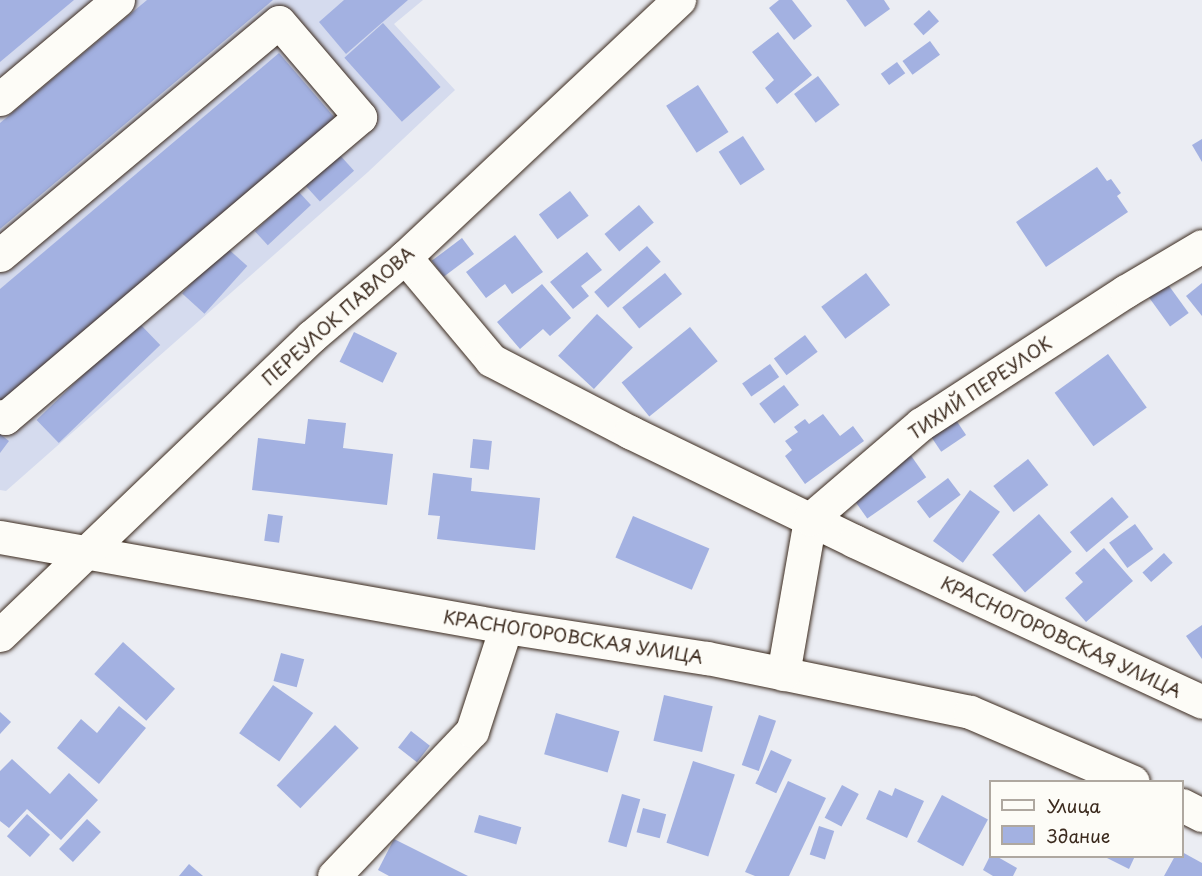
<!DOCTYPE html>
<meta charset="utf-8">
<style>
body{margin:0}
#map{position:relative;width:1202px;height:876px;overflow:hidden;background:#ebedf3;font-family:"Playpen Sans",sans-serif}
div>[style]{position:absolute}
.built>*{inset:0;background:#d5dbee}
.building>*{inset:0;background:#a3b1e1;transform-origin:0 0}
.roads{filter:drop-shadow(0 0 2px #3b2a1e) drop-shadow(0 0 2px #3b2a1e)}
.minor>*{height:33px;margin:-16.5px;padding:0 16.5px;transform-origin:16.5px;border-radius:16.5px;background:#fdfcf7}
span{translate:-50% -50%;white-space:nowrap;text-align:center;line-height:1.15;-webkit-text-stroke:4.5px #fdfcf7;paint-order:stroke}
.street-label{font-size:18px;color:#3b2a1e}
.legend{position:absolute;left:989px;top:780px;width:195px;height:78px;box-sizing:border-box;background:#fdfcf7;border:2px solid #afa8a0;margin:0;padding:8px 10px;list-style:none;font-size:18px;color:#3b2a1e}
.legend li{display:flex;align-items:center;gap:12px;height:30px}
.legend b{width:30px;border:2px solid #afa8a0}
</style>
<div id="map">
<div class="built">
<div style="clip-path:polygon(0 0,423px 0,394px 24px,455px 90px,368px 172px,6px 491px,0 490px)"></div>
</div>
<div class="building">
<div style="clip-path:polygon(0 0,74px 0,0 62px)"></div>
<div style="clip-path:polygon(147px 0,273px 0,0 229px,0 123px)"></div>
<div style="clip-path:polygon(344px 0,408px 0,346px 54px,319px 22px)"></div>
<div style="clip-path:polygon(779px 0,792px 0,812px 26px,794px 40px,769px 8px)"></div>
<div style="clip-path:polygon(846px 0,884px 0,890px 9px,865px 27px)"></div>
<div style="left:929px;top:10px;width:15px;height:21px;rotate:48deg"></div>
<div style="left:383px;top:23px;width:86px;height:52px;rotate:48deg"></div>
<div style="clip-path:polygon(778px 32px,812px 75px,777px 104px,765px 88px,774px 80px,752px 52px)"></div>
<div style="left:930px;top:41px;width:17px;height:34px;rotate:54deg"></div>
<div style="clip-path:polygon(279px 53px,335px 118px,0 403px,0 289px)"></div>
<div style="left:897px;top:62px;width:14px;height:20px;rotate:54deg"></div>
<div style="left:818px;top:76px;width:36px;height:30px;rotate:53deg"></div>
<div style="left:698px;top:85px;width:56px;height:38px;rotate:57deg"></div>
<div style="left:743px;top:136px;width:40px;height:29px;rotate:57deg"></div>
<div style="clip-path:polygon(1202px 139px,1202px 162px,1192px 145px)"></div>
<div style="left:338px;top:153px;width:24px;height:46px;rotate:48deg"></div>
<div style="clip-path:polygon(1097px 167px,1107px 181px,1111px 179px,1121px 193px,1117px 196px,1128px 212px,1046px 267px,1016px 222px)"></div>
<div style="left:298px;top:191px;width:19px;height:59px;rotate:47deg"></div>
<div style="left:570px;top:191px;width:31px;height:39px;rotate:53deg"></div>
<div style="left:639px;top:205px;width:23px;height:45px;rotate:50deg"></div>
<div style="clip-path:polygon(515px 235px,543px 272px,512px 294px,505px 284px,486px 298px,466px 272px)"></div>
<div style="left:462px;top:238px;width:20px;height:38px;rotate:53deg"></div>
<div style="left:225px;top:246px;width:30px;height:64px;rotate:42deg"></div>
<div style="left:647px;top:246px;width:21px;height:70px;rotate:49deg"></div>
<div style="clip-path:polygon(587px 252px,602px 270px,581px 286px,589px 296px,573px 309px,550px 282px)"></div>
<div style="left:665px;top:273px;width:27px;height:55px;rotate:51deg"></div>
<div style="left:866px;top:273px;width:40px;height:56px;rotate:53deg"></div>
<div style="left:1164px;top:279px;width:42px;height:23px;rotate:54deg"></div>
<div style="clip-path:polygon(1202px 283px,1202px 316px,1186px 296px)"></div>
<div style="clip-path:polygon(542px 284px,571px 318px,550px 336px,543px 329px,520px 349px,497px 322px)"></div>
<div style="left:597px;top:314px;width:49px;height:57px;rotate:43deg"></div>
<div style="left:138px;top:322px;width:32px;height:141px;rotate:46deg"></div>
<div style="left:690px;top:327px;width:44px;height:88px;rotate:51deg"></div>
<div style="left:354px;top:332px;width:48px;height:33px;rotate:26deg"></div>
<div style="left:805px;top:335px;width:21px;height:39px;rotate:53deg"></div>
<div style="left:1108px;top:354px;width:66px;height:66px;rotate:54deg"></div>
<div style="left:770px;top:364px;width:16px;height:34px;rotate:55deg"></div>
<div style="left:784px;top:385px;width:25px;height:31px;rotate:53deg"></div>
<div style="clip-path:polygon(823px 414px,840px 436px,853px 426px,864px 441px,805px 484px,785px 456px,792px 450px,785px 441px,798px 432px,794px 427px,805px 419px,809px 424px)"></div>
<div style="clip-path:polygon(308px 419px,346px 423px,343px 448px,393px 454px,387px 505px,252px 490px,258px 438px,305px 444px)"></div>
<div style="left:956px;top:420px;width:18px;height:30px;rotate:56deg"></div>
<div style="clip-path:polygon(0 434px,9px 441px,0 453px)"></div>
<div style="left:473px;top:439px;width:19px;height:29px;rotate:6deg"></div>
<div style="left:905px;top:447px;width:37px;height:72px;rotate:55deg"></div>
<div style="left:1028px;top:459px;width:33px;height:44px;rotate:52deg"></div>
<div style="clip-path:polygon(433px 473px,472px 478px,471px 491px,540px 498px,535px 550px,437px 539px,440px 516px,428px 515px)"></div>
<div style="left:948px;top:478px;width:21px;height:39px;rotate:53deg"></div>
<div style="left:970px;top:490px;width:37px;height:63px;rotate:36deg"></div>
<div style="left:1112px;top:497px;width:26px;height:55px;rotate:50deg"></div>
<div style="left:268px;top:514px;width:15px;height:27px;rotate:8deg"></div>
<div style="left:1039px;top:514px;width:50px;height:62px;rotate:49deg"></div>
<div style="left:633px;top:516px;width:83px;height:45px;rotate:23deg"></div>
<div style="left:1135px;top:524px;width:31px;height:32px;rotate:54deg"></div>
<div style="clip-path:polygon(1104px 548px,1133px 581px,1086px 622px,1065px 598px,1083px 582px,1075px 573px)"></div>
<div style="left:1164px;top:553px;width:13px;height:29px;rotate:48deg"></div>
<div style="clip-path:polygon(1202px 625px,1202px 659px,1186px 636px)"></div>
<div style="left:123px;top:642px;width:70px;height:43px;rotate:42deg"></div>
<div style="left:281px;top:653px;width:24px;height:29px;rotate:15deg"></div>
<div style="left:273px;top:685px;width:49px;height:59px;rotate:35deg"></div>
<div style="left:664px;top:695px;width:50px;height:47px;rotate:13deg"></div>
<div style="clip-path:polygon(119px 706px,146px 728px,99px 784px,57px 748px,81px 719px,97px 733px)"></div>
<div style="clip-path:polygon(0 712px,11px 722px,0 734px)"></div>
<div style="left:556px;top:713px;width:66px;height:43px;rotate:16deg"></div>
<div style="left:759px;top:715px;width:18px;height:53px;rotate:19deg"></div>
<div style="left:335px;top:725px;width:33px;height:84px;rotate:44deg"></div>
<div style="left:411px;top:731px;width:24px;height:21px;rotate:38deg"></div>
<div style="left:771px;top:750px;width:23px;height:37px;rotate:25deg"></div>
<div style="clip-path:polygon(12px 759px,50px 794px,69px 773px,98px 800px,61px 840px,27px 809px,9px 828px,0 821px,0 771px)"></div>
<div style="left:693px;top:761px;width:44px;height:86px;rotate:18deg"></div>
<div style="clip-path:polygon(788px 781px,826px 798px,789px 876px,755px 876px,745px 872px)"></div>
<div style="left:842px;top:785px;width:19px;height:37px;rotate:28deg"></div>
<div style="clip-path:polygon(895px 788px,924px 801px,907px 838px,866px 819px,879px 790px,892px 796px)"></div>
<div style="left:622px;top:794px;width:19px;height:50px;rotate:16deg"></div>
<div style="left:942px;top:795px;width:52px;height:53px;rotate:28deg"></div>
<div style="left:643px;top:808px;width:24px;height:25px;rotate:15deg"></div>
<div style="left:27px;top:814px;width:31px;height:30px;rotate:42deg"></div>
<div style="left:479px;top:815px;width:44px;height:18px;rotate:16deg"></div>
<div style="left:87px;top:819px;width:19px;height:41px;rotate:43deg"></div>
<div style="left:819px;top:826px;width:16px;height:30px;rotate:18deg"></div>
<div style="clip-path:polygon(394px 839px,468px 876px,389px 876px,378px 870px)"></div>
<div style="clip-path:polygon(1182px 852px,1202px 863px,1202px 876px,1164px 876px,1175px 856px,1182px 856px)"></div>
<div style="clip-path:polygon(990px 856px,996px 856px,1017px 868px,1013px 876px,993px 876px,983px 870px)"></div>
<div style="clip-path:polygon(1103px 856px,1135px 856px,1129px 869px)"></div>
<div style="clip-path:polygon(189px 864px,203px 876px,179px 876px)"></div>
</div>
<div class="roads">
<div class="minor">
<div style="left:0;top:99px;width:154px;rotate:-40deg"></div>
<div style="left:0;top:255px;width:363px;rotate:-39.9deg"></div>
<div style="left:279px;top:22px;width:125px;rotate:49.5deg"></div>
<div style="left:360px;top:117px;width:465px;rotate:139.7deg"></div>
<div style="left:5px;top:418px;width:5px;rotate:-158deg"></div>
<div style="left:405px;top:257px;width:134px;rotate:50.1deg"></div>
<div style="left:491px;top:360px;width:157px;rotate:27.4deg"></div>
<div style="left:630px;top:432px;width:249px;rotate:25.9deg"></div>
<div style="left:854px;top:541px;width:383px;rotate:24.8deg"></div>
<div style="left:0;top:537px;width:514px;rotate:10.09deg"></div>
<div style="left:506px;top:627px;width:203px;rotate:8.8deg"></div>
<div style="left:707px;top:658px;width:268px;rotate:11.6deg"></div>
<div style="left:970px;top:712px;width:177px;rotate:23.2deg"></div>
<div style="left:0;top:635px;width:432px;rotate:-43.8deg"></div>
<div style="left:312px;top:336px;width:122px;rotate:-40.3deg"></div>
<div style="left:405px;top:257px;width:376px;rotate:-43.2deg"></div>
<div style="left:783px;top:674px;width:157px;rotate:-80.1deg"></div>
<div style="left:810px;top:519px;width:146px;rotate:-40.6deg"></div>
<div style="left:921px;top:424px;width:244px;rotate:-33deg"></div>
<div style="left:1126px;top:291px;width:88px;rotate:-30.6deg"></div>
<div style="left:1182px;top:805px;width:22px;rotate:27deg"></div>
<div style="left:334px;top:876px;width:200px;rotate:-46.4deg"></div>
<div style="left:472px;top:731px;width:109px;rotate:-71.9deg"></div>
</div>
</div>
<div class="street-label">
<span style="left:338px;top:316px;rotate:-42deg">ПЕРЕУЛОК ПАВЛОВА</span>
<span style="left:980px;top:388px;rotate:-34deg">ТИХИЙ ПЕРЕУЛОК</span>
<span style="left:573px;top:637px;rotate:9deg">КРАСНОГОРОВСКАЯ УЛИЦА</span>
<span style="left:1061px;top:637px;rotate:25deg">КРАСНОГОРОВСКАЯ УЛИЦА</span>
</div>
<ul class="legend">
<li><b style="height:8px;background:#fdfcf7"></b>Улица</li>
<li><b style="height:16px;background:#a3b1e1"></b>Здание</li>
</ul>
</div>
